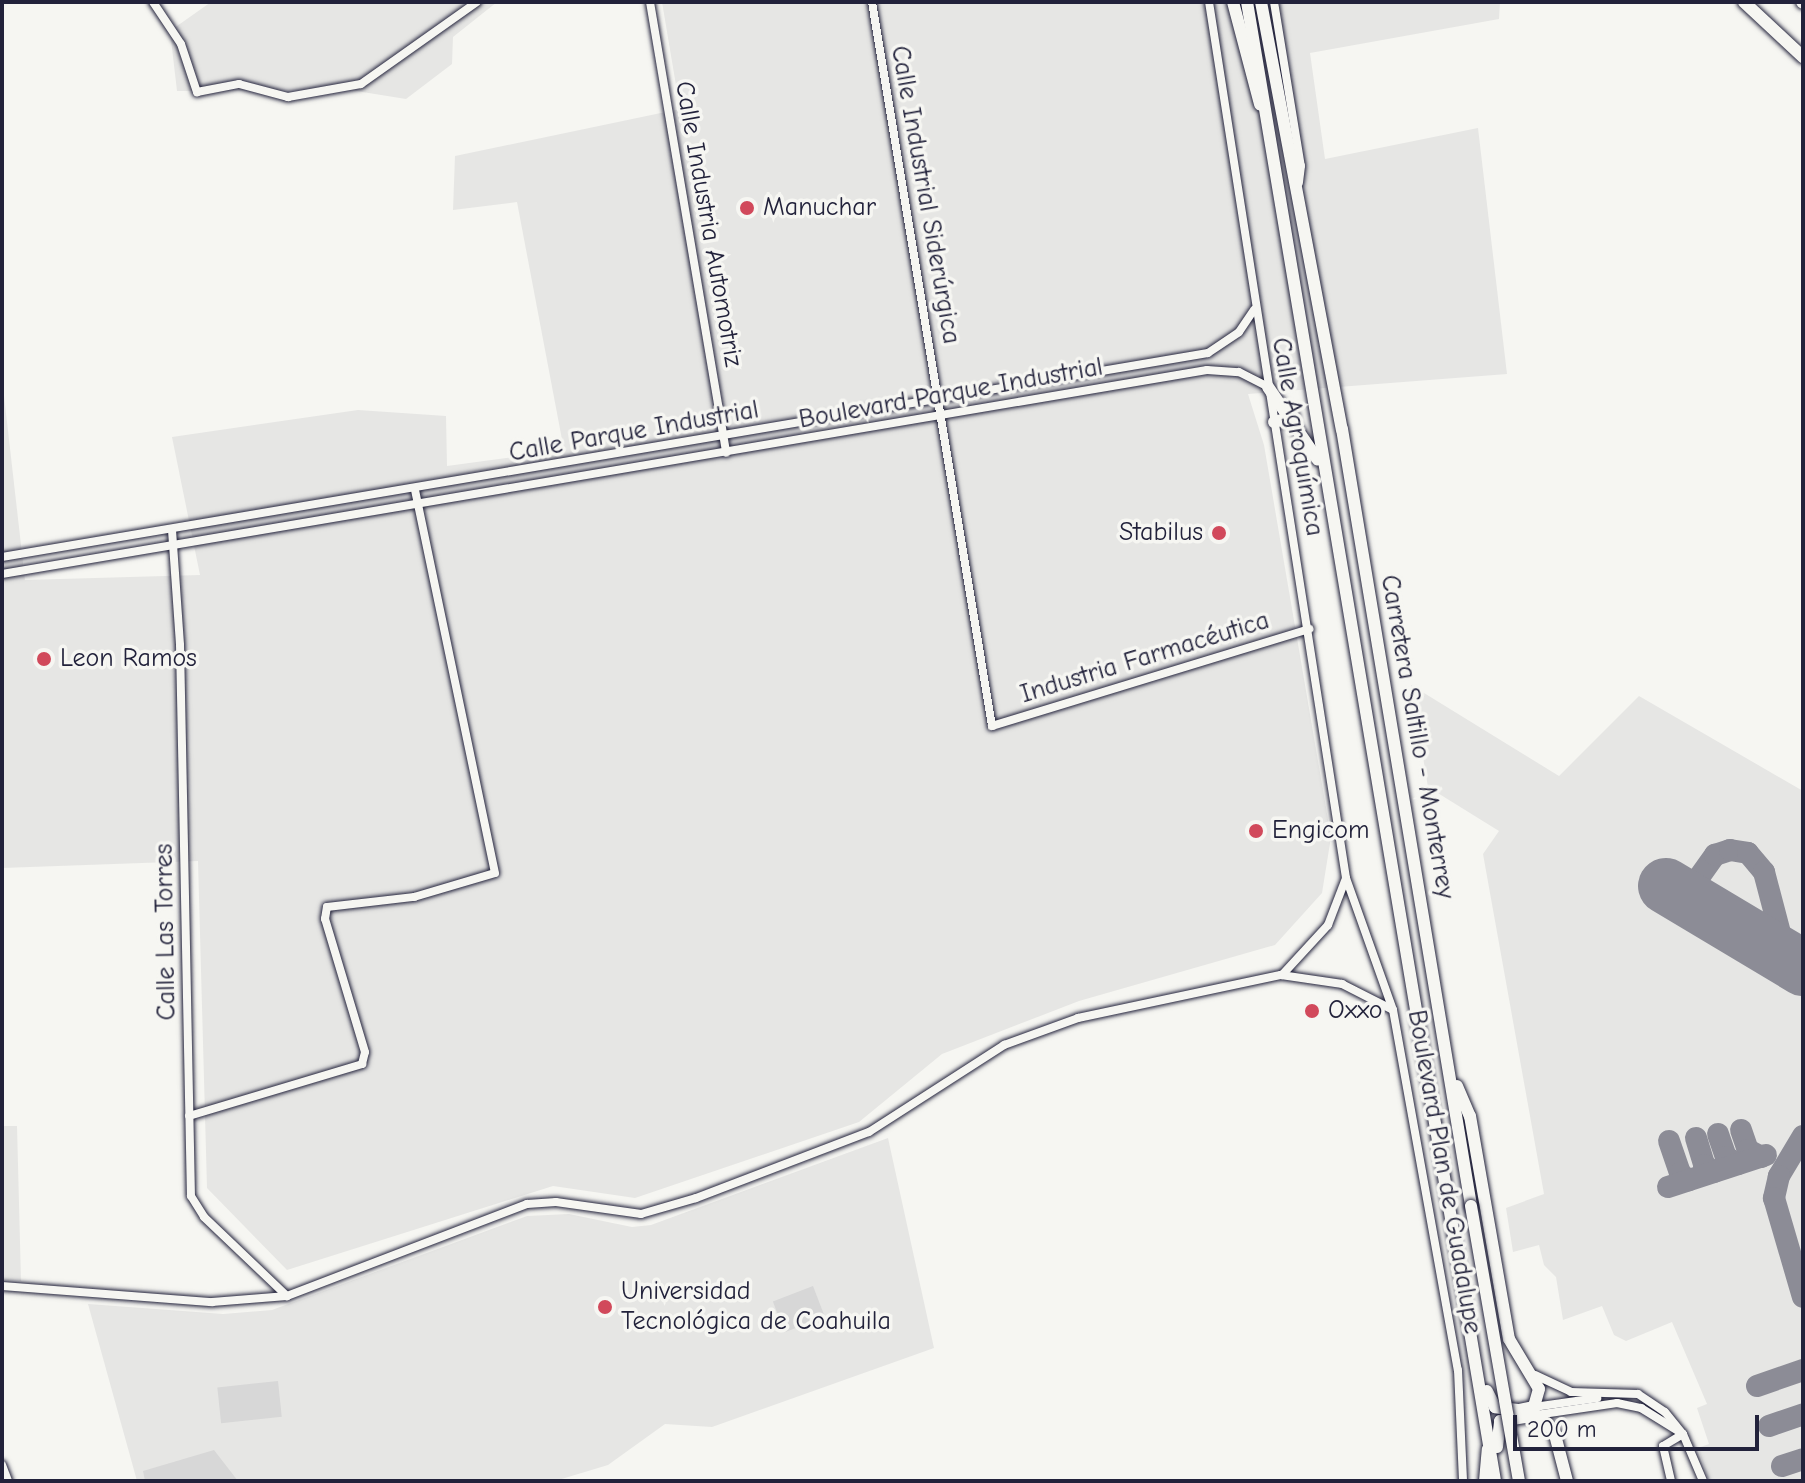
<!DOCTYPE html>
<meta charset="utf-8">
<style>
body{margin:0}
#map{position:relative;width:1805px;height:1483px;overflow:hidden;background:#f6f6f2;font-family:"Comic Neue",sans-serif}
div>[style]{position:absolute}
.built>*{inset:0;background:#e6e6e4}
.green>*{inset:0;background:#d7d7d7;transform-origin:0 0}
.taxiway>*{height:22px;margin:-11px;padding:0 11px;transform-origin:11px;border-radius:11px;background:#8c8c96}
.runway>*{height:56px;margin:-28px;padding:0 28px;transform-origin:28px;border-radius:28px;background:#8c8c96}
.roads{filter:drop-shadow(0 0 2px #22223b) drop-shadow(0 0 2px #22223b)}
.minor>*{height:8px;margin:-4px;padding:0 4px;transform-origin:4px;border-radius:4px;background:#f6f6f2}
.major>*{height:10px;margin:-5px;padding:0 5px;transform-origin:5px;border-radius:5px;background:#f6f6f2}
.highway>*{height:12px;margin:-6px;padding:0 6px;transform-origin:6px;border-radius:6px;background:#f6f6f2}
.bridges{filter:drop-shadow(0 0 2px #22223b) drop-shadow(0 0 2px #22223b)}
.highway-bridge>*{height:12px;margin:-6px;padding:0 6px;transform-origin:6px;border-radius:6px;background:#f6f6f2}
.dots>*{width:22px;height:22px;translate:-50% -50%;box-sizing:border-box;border:4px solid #f6f6f2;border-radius:50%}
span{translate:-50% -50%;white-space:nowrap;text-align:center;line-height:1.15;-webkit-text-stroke:7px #f6f6f2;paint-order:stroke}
.street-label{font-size:26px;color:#22223b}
.poi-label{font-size:26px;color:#22223b}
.left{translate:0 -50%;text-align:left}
.right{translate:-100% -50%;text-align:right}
.frame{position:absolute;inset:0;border:4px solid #22223b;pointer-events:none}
.scale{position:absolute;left:1513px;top:1415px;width:246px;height:36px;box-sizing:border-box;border:4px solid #22223b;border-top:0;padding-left:10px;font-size:24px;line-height:28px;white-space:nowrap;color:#22223b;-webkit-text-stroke:6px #f6f6f2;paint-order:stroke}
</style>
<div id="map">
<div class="built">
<div style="clip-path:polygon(211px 2px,497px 2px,453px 37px,452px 64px,406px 99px,350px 90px,177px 91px,170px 31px)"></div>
<div style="clip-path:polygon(662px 2px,1500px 2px,1499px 19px,1310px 53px,1325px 159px,1478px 128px,1507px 374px,1248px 394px,1264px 445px,1331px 837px,1322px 893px,1275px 945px,1079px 1001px,942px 1054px,859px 1122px,635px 1198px,553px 1186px,287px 1270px,207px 1188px,198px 861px,2px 868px,2px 378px,25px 580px,200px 575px,172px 437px,358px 410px,446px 416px,447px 466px,564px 450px,517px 202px,453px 210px,455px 156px,680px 109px)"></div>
<div style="clip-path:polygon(1411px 685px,1559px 776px,1639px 696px,1803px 791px,1803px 1481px,1709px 1481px,1698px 1448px,1709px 1444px,1697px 1408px,1707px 1404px,1672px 1322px,1626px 1341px,1614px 1335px,1602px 1306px,1563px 1320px,1556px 1277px,1544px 1265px,1539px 1245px,1513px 1252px,1506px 1208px,1544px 1194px,1483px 854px,1499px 831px,1428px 787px)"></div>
<div style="clip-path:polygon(2px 1126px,17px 1126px,21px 1281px,2px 1280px)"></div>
<div style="clip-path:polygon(888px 1138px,934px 1348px,712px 1427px,665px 1424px,608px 1465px,555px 1481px,137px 1481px,88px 1304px,223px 1314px,272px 1310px,527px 1216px,569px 1214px,632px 1227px,651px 1225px)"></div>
</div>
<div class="green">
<div style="left:813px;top:1286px;width:33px;height:43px;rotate:69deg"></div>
<div style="left:278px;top:1381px;width:36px;height:61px;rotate:84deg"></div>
<div style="clip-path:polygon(214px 1450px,238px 1481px,145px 1481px,143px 1471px)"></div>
</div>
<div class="taxiway">
<div style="left:1685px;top:897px;width:52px;rotate:-54.5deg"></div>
<div style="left:1715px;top:855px;width:16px;rotate:-18deg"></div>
<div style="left:1730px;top:850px;width:18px;rotate:9deg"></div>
<div style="left:1748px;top:853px;width:25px;rotate:50deg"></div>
<div style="left:1764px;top:872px;width:79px;rotate:75.3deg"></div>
<div style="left:1784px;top:948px;width:27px;rotate:45deg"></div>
<div style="left:1741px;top:1130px;width:21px;rotate:71deg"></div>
<div style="left:1748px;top:1150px;width:15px;rotate:28deg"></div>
<div style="left:1718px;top:1134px;width:24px;rotate:71deg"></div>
<div style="left:1726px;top:1157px;width:14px;rotate:30deg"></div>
<div style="left:1803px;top:1136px;width:47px;rotate:121deg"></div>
<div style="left:1779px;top:1176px;width:23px;rotate:103deg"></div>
<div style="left:1774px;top:1198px;width:103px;rotate:73.7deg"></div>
<div style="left:1696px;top:1138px;width:28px;rotate:73deg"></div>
<div style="left:1704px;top:1165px;width:12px;rotate:35deg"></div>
<div style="left:1669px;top:1141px;width:34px;rotate:71deg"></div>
<div style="left:1680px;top:1173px;width:11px;rotate:41deg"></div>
<div style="left:1668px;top:1187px;width:103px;rotate:-18.1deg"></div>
<div style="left:1757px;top:1386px;width:49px;rotate:-19.2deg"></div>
<div style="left:1769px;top:1426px;width:36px;rotate:-19deg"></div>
<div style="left:1782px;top:1466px;width:22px;rotate:-18deg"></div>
</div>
<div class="runway">
<div style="left:1666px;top:886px;width:160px;rotate:30.9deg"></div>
</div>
<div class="roads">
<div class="minor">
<div style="left:153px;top:2px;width:50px;rotate:56.3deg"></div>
<div style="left:181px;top:44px;width:51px;rotate:71.6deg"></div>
<div style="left:197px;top:92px;width:43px;rotate:-10.8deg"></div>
<div style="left:239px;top:84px;width:51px;rotate:14.9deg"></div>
<div style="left:288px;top:97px;width:74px;rotate:-10.1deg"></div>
<div style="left:361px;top:84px;width:142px;rotate:-35.3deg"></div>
<div style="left:650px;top:2px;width:457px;rotate:80.4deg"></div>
<div style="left:872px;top:2px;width:734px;rotate:80.59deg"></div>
<div style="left:992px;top:726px;width:332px;rotate:-17deg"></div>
<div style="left:1209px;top:2px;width:887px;rotate:81.11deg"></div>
<div style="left:1346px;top:878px;width:140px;rotate:70.4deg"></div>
<div style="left:1393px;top:1010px;width:366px;rotate:79.8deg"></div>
<div style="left:1458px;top:1370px;width:111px;rotate:87.4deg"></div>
<div style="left:1274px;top:2px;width:166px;rotate:80.7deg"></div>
<div style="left:1301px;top:166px;width:17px;rotate:97deg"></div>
<div style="left:172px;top:530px;width:115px;rotate:86deg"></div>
<div style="left:180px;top:645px;width:551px;rotate:88.86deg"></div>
<div style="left:191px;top:1196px;width:25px;rotate:58deg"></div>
<div style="left:204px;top:1217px;width:115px;rotate:43.6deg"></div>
<div style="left:2px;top:557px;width:1223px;rotate:-9.6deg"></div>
<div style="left:1208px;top:353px;width:37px;rotate:-34deg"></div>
<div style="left:1239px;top:332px;width:27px;rotate:-56deg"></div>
<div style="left:2px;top:574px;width:1222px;rotate:-9.61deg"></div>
<div style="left:1207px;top:370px;width:32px;rotate:4deg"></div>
<div style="left:1239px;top:372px;width:33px;rotate:27deg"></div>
<div style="left:1282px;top:975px;width:68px;rotate:-47.4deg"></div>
<div style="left:1328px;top:925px;width:50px;rotate:-69deg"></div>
<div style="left:189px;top:1116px;width:181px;rotate:-16.7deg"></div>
<div style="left:362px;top:1064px;width:12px;rotate:-76deg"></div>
<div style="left:365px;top:1052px;width:139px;rotate:-106.7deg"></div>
<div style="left:325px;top:919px;width:12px;rotate:-81deg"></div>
<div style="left:327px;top:907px;width:88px;rotate:-6.6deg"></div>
<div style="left:414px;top:897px;width:84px;rotate:-16.5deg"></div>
<div style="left:495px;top:873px;width:391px;rotate:-101.8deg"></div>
<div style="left:2px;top:1286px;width:211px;rotate:4.4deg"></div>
<div style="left:212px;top:1302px;width:75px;rotate:-4.6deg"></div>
<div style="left:287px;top:1296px;width:257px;rotate:-21deg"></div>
<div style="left:527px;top:1204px;width:29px;rotate:-4deg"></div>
<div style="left:556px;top:1202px;width:86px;rotate:8deg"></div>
<div style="left:641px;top:1214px;width:57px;rotate:-16.2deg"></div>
<div style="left:696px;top:1198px;width:185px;rotate:-20.9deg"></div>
<div style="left:869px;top:1132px;width:161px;rotate:-32.8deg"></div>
<div style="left:1004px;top:1045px;width:79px;rotate:-20deg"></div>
<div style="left:1078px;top:1018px;width:208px;rotate:-12deg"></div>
<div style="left:1281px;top:975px;width:62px;rotate:8.4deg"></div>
<div style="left:1342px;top:984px;width:57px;rotate:27deg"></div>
<div style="left:1535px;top:1375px;width:40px;rotate:25deg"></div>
<div style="left:1571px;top:1392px;width:67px;rotate:1.7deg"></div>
<div style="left:1638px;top:1394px;width:32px;rotate:34deg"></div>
<div style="left:1665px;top:1412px;width:28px;rotate:51deg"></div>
<div style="left:1683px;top:1434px;width:23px;rotate:149deg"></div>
<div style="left:1663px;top:1446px;width:36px;rotate:77deg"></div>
<div style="left:1534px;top:1407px;width:64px;rotate:-8.1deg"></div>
<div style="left:1536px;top:1415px;width:82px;rotate:-8.4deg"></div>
<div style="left:1617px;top:1403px;width:25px;rotate:12deg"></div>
<div style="left:1641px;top:1408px;width:49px;rotate:31.8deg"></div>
<div style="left:1683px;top:1434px;width:51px;rotate:66.9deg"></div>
<div style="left:2px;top:1465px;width:17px;rotate:69deg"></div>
</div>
<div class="major">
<div style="left:1484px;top:1481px;width:32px;rotate:-85deg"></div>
</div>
<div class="highway">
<div style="left:1233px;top:2px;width:106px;rotate:75.2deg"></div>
<div style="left:1247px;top:2px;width:1500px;rotate:80.48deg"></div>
<div style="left:1261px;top:2px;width:435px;rotate:79.3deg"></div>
<div style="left:1342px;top:429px;width:788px;rotate:80.57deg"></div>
<div style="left:1744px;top:2px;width:81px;rotate:43deg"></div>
<div style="left:1802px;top:2px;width:1px;rotate:45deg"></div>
<div style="left:1268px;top:387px;width:88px;rotate:55.6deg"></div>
<div style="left:1274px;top:422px;width:20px;rotate:-15deg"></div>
<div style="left:1457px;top:1086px;width:33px;rotate:67deg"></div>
<div style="left:1470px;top:1116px;width:226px;rotate:80.1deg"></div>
<div style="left:1509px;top:1339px;width:58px;rotate:59deg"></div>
<div style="left:1539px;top:1389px;width:19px;rotate:106deg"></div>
<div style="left:1534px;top:1407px;width:16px;rotate:169deg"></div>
<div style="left:1518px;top:1410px;width:23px;rotate:-173deg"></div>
<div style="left:1495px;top:1407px;width:18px;rotate:-117deg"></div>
<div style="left:1497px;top:1447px;width:26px;rotate:-83deg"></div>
<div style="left:1500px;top:1421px;width:36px;rotate:-9deg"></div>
<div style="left:1536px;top:1415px;width:24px;rotate:42deg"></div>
<div style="left:1554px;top:1431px;width:52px;rotate:75.4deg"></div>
</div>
</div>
<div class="bridges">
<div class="highway-bridge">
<div style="left:1471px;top:1206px;width:279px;rotate:80.1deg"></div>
</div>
</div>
<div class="dots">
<div style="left:747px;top:208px;background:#d1495b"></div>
<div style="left:1219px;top:533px;background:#d1495b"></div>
<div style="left:44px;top:659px;background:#d1495b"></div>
<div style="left:1256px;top:831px;background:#d1495b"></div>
<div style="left:1312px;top:1011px;background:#d1495b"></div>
<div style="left:605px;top:1307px;background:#d1495b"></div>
</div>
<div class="street-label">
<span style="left:925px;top:195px;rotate:80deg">Calle Industrial Siderúrgica</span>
<span style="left:708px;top:224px;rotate:80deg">Calle Industria Automotriz</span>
<span style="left:951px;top:394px;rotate:-10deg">Boulevard Parque Industrial</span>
<span style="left:634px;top:432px;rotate:-10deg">Calle Parque Industrial</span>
<span style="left:1297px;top:437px;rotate:80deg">Calle Agroquímica</span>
<span style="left:1145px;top:658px;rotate:-17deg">Industria Farmacéutica</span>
<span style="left:1417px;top:737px;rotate:80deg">Carretera Saltillo - Monterrey</span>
<span style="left:166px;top:932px;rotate:-91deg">Calle Las Torres</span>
<span style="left:1444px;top:1172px;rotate:80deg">Boulevard Plan de Guadalupe</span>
</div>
<div class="poi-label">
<span class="left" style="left:763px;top:208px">Manuchar</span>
<span class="right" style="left:1203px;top:533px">Stabilus</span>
<span class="left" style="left:60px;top:659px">Leon Ramos</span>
<span class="left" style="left:1272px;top:831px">Engicom</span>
<span class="left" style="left:1328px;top:1011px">Oxxo</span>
<span class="left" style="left:621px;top:1307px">Universidad<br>Tecnológica de Coahuila</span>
</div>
<div class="frame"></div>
<div class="scale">200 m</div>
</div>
